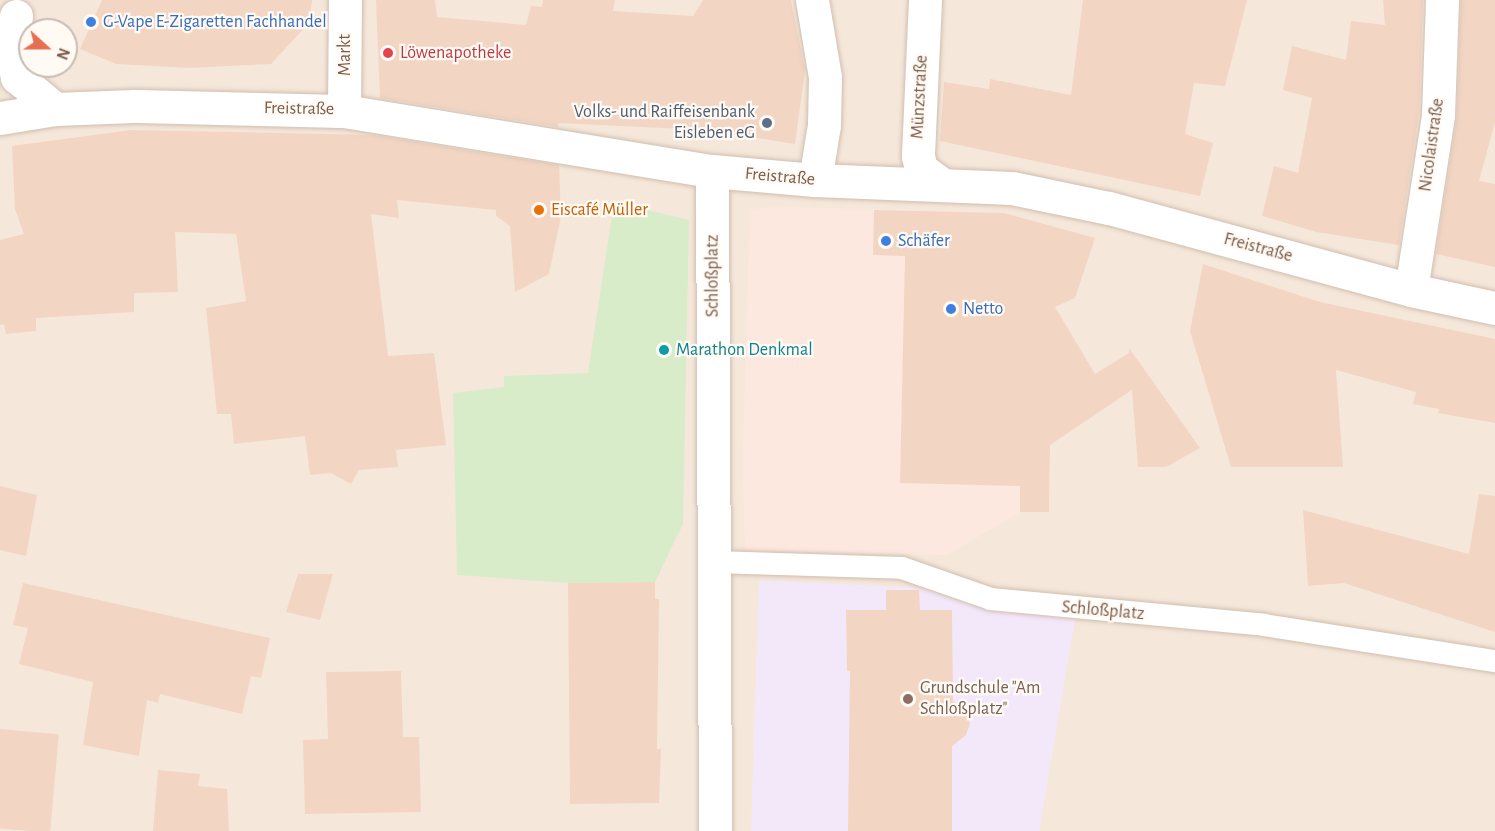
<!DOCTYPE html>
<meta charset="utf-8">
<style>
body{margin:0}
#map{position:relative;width:1495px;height:831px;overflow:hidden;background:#fdf6ec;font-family:"Alegreya Sans",sans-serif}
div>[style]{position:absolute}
.residential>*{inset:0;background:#f5e8da}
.commercial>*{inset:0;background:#fde8e0}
.education>*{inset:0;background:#f3e8fa}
.green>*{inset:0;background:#d8ecc9}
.building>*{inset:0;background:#f3d5c3;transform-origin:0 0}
.roads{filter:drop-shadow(0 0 2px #d1beb0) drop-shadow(0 0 2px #d1beb0)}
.lane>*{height:22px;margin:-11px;padding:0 11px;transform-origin:11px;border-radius:11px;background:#fff}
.street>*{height:33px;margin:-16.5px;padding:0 16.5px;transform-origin:16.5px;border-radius:16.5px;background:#fff}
.dots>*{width:16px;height:16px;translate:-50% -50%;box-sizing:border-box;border:3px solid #fffaf3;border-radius:50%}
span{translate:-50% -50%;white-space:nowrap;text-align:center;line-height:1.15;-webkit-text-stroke:4.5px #fffaf3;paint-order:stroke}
.shop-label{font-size:18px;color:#366cbe}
.left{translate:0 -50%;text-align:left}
.health-label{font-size:18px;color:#be3a42}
.street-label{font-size:18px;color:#7a5c4d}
.service-label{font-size:18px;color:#4e5e75}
.right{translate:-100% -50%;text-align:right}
.food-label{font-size:18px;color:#c56008}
.culture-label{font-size:18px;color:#0d838f}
.education-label{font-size:18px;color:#785e54}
.north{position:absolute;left:18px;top:18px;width:60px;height:60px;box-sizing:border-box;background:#fffaf3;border:2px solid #cabbb1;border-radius:50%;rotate:111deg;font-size:16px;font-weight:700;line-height:24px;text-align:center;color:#7a5c4d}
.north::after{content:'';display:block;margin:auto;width:21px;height:27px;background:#e76f51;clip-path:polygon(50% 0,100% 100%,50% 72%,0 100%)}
</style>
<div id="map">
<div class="residential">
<div style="clip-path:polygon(evenodd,0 0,1495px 0,1495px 831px,0 831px,0 0,30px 30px,66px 30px,66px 66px,30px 66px,30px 30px)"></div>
</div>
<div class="commercial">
<div style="clip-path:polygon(777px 207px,1004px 213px,999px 239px,1051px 434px,1049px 512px,1020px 512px,947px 555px,745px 550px,743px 458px,750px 209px)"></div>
</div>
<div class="education">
<div style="clip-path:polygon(759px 580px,921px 588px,981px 608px,1075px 619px,1039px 831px,751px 831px)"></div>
</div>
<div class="green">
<div style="clip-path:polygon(614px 202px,689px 220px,683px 524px,655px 582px,568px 583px,457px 575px,453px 393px,504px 387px,504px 376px,588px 373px)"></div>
</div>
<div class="building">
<div style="clip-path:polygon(102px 0,312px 0,309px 23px,271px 64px,190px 68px,116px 64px,80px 49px)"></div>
<div style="clip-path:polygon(376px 0,435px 0,437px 17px,526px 25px,531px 6px,542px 7px,543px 0,615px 0,613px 11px,693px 16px,703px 0,791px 0,805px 70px,795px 144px,705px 130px,558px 123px,558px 127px,380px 98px)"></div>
<div style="clip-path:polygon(1083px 0,1247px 0,1225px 86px,1194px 83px,1185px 134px,1213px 143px,1200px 196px,940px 141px,944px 82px,989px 89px,990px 79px,1071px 95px)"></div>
<div style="clip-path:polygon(1383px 0,1423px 0,1419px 113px,1399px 245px,1316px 232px,1262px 216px,1274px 166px,1298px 173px,1312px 98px,1283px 90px,1292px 46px,1346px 60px,1351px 21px,1385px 25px)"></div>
<div style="clip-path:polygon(1461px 0,1495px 0,1495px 122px,1479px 181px,1495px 184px,1495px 267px,1436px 254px,1457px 118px)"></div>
<div style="clip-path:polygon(131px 130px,372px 135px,559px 165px,561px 216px,549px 274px,515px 292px,510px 226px,496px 216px,496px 210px,397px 200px,399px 218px,371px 214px,388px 356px,434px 353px,446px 445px,396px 450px,398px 467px,359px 470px,351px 484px,331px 473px,310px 475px,305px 436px,234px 444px,231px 414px,217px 414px,206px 308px,246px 301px,236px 234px,175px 232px,178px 292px,134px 293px,134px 312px,36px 318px,36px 331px,6px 334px,4px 324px,0 325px,0 240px,24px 234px,15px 209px,12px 146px)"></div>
<div style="clip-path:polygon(874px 210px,1004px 213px,1095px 238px,1075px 298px,1055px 307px,1095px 374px,1129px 353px,1129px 348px,1200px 448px,1166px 467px,1138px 467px,1132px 390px,1050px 445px,1049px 512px,1020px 512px,1020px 486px,900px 483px,905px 256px,873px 255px)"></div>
<div style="clip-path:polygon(1203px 264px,1320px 302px,1495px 339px,1495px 423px,1438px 413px,1439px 409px,1413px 404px,1416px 392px,1336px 370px,1343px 467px,1231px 467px,1190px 331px)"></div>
<div style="clip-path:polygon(0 486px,37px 495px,26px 556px,0 550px)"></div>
<div style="clip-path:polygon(1479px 494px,1495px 496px,1495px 632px,1344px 583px,1308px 586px,1303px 510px,1469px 554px)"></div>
<div style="clip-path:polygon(298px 574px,333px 574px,320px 620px,286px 612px)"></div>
<div style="clip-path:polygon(655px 582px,655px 599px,659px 599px,657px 749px,661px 749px,659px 803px,570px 804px,568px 583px)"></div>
<div style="clip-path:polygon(23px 583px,270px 638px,261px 678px,251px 676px,242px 714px,160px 694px,158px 703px,147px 700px,139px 756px,83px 745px,93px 682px,19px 664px,28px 628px,13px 625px)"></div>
<div style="clip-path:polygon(886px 590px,919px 590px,920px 610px,952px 610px,953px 701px,966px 713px,970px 724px,966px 735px,952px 746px,952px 831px,848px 831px,850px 671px,847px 671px,846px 610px,886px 610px)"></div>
<div style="clip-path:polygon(401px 671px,403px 737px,419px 737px,421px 812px,305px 814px,303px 740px,328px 739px,326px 672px)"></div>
<div style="left:0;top:729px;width:59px;height:99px;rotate:5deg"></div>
<div style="clip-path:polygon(158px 770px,200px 774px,198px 786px,227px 789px,229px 831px,153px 831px)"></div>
</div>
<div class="roads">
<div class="lane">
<div style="left:715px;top:562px;width:187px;rotate:1.8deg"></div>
<div style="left:902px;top:568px;width:94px;rotate:19.2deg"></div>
<div style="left:991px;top:599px;width:274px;rotate:5.4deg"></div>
<div style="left:1264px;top:625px;width:234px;rotate:8.9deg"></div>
</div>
<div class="street">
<div style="left:812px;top:0;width:78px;rotate:80.4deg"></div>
<div style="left:825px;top:77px;width:48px;rotate:91.2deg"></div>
<div style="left:824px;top:125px;width:56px;rotate:99.3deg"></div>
<div style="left:925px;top:0;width:156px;rotate:92.6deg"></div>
<div style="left:918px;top:156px;width:13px;rotate:77deg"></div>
<div style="left:921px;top:169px;width:24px;rotate:36deg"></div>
<div style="left:16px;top:16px;width:38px;rotate:96deg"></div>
<div style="left:12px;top:54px;width:24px;rotate:78deg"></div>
<div style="left:17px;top:77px;width:50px;rotate:40.1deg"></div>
<div style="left:344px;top:111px;width:111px;rotate:-89.5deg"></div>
<div style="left:0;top:118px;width:56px;rotate:-9.3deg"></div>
<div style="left:55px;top:109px;width:79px;rotate:-2.2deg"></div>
<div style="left:134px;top:106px;width:210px;rotate:1.4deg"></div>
<div style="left:344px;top:111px;width:373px;rotate:9.3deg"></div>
<div style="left:712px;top:171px;width:103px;rotate:5deg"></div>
<div style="left:815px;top:180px;width:197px;rotate:2.3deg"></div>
<div style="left:1012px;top:188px;width:99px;rotate:11.7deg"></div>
<div style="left:1109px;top:208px;width:313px;rotate:15.2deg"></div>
<div style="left:1411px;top:290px;width:86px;rotate:12.1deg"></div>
<div style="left:712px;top:171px;width:660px;rotate:89.74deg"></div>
<div style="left:1411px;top:290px;width:177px;rotate:-81.2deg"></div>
<div style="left:1438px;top:115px;width:115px;rotate:-88deg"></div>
</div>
</div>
<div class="dots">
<div style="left:91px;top:22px;background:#3f7fe0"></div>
<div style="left:388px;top:53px;background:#e0444e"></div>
<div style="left:767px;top:123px;background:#5c6f8a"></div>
<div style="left:539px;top:210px;background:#e8710a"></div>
<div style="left:886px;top:241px;background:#3f7fe0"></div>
<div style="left:951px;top:309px;background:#3f7fe0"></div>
<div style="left:664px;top:350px;background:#0f9aa8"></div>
<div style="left:908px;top:699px;background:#8d6e63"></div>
</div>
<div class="shop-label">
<span class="left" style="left:103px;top:22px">G-Vape E-Zigaretten Fachhandel</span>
<span class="left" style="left:898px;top:241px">Schäfer</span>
<span class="left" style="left:963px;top:309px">Netto</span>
</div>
<div class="health-label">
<span class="left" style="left:400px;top:53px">Löwenapotheke</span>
</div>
<div class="street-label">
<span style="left:345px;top:55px;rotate:-90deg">Markt</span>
<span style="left:920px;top:97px;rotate:-87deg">Münzstraße</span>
<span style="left:299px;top:109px;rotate:1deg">Freistraße</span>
<span style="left:1432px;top:145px;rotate:-82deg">Nicolaistraße</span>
<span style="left:780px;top:177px;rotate:5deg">Freistraße</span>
<span style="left:1258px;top:248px;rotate:15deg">Freistraße</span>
<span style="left:713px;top:276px;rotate:-90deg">Schloßplatz</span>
<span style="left:1103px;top:611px;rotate:5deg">Schloßplatz</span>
</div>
<div class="service-label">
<span class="right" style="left:755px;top:123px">Volks- und Raiffeisenbank<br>Eisleben eG</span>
</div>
<div class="food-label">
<span class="left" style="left:551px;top:210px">Eiscafé Müller</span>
</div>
<div class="culture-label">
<span class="left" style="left:676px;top:350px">Marathon Denkmal</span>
</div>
<div class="education-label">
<span class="left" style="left:920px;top:699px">Grundschule "Am<br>Schloßplatz"</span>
</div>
<div class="north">N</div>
</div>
